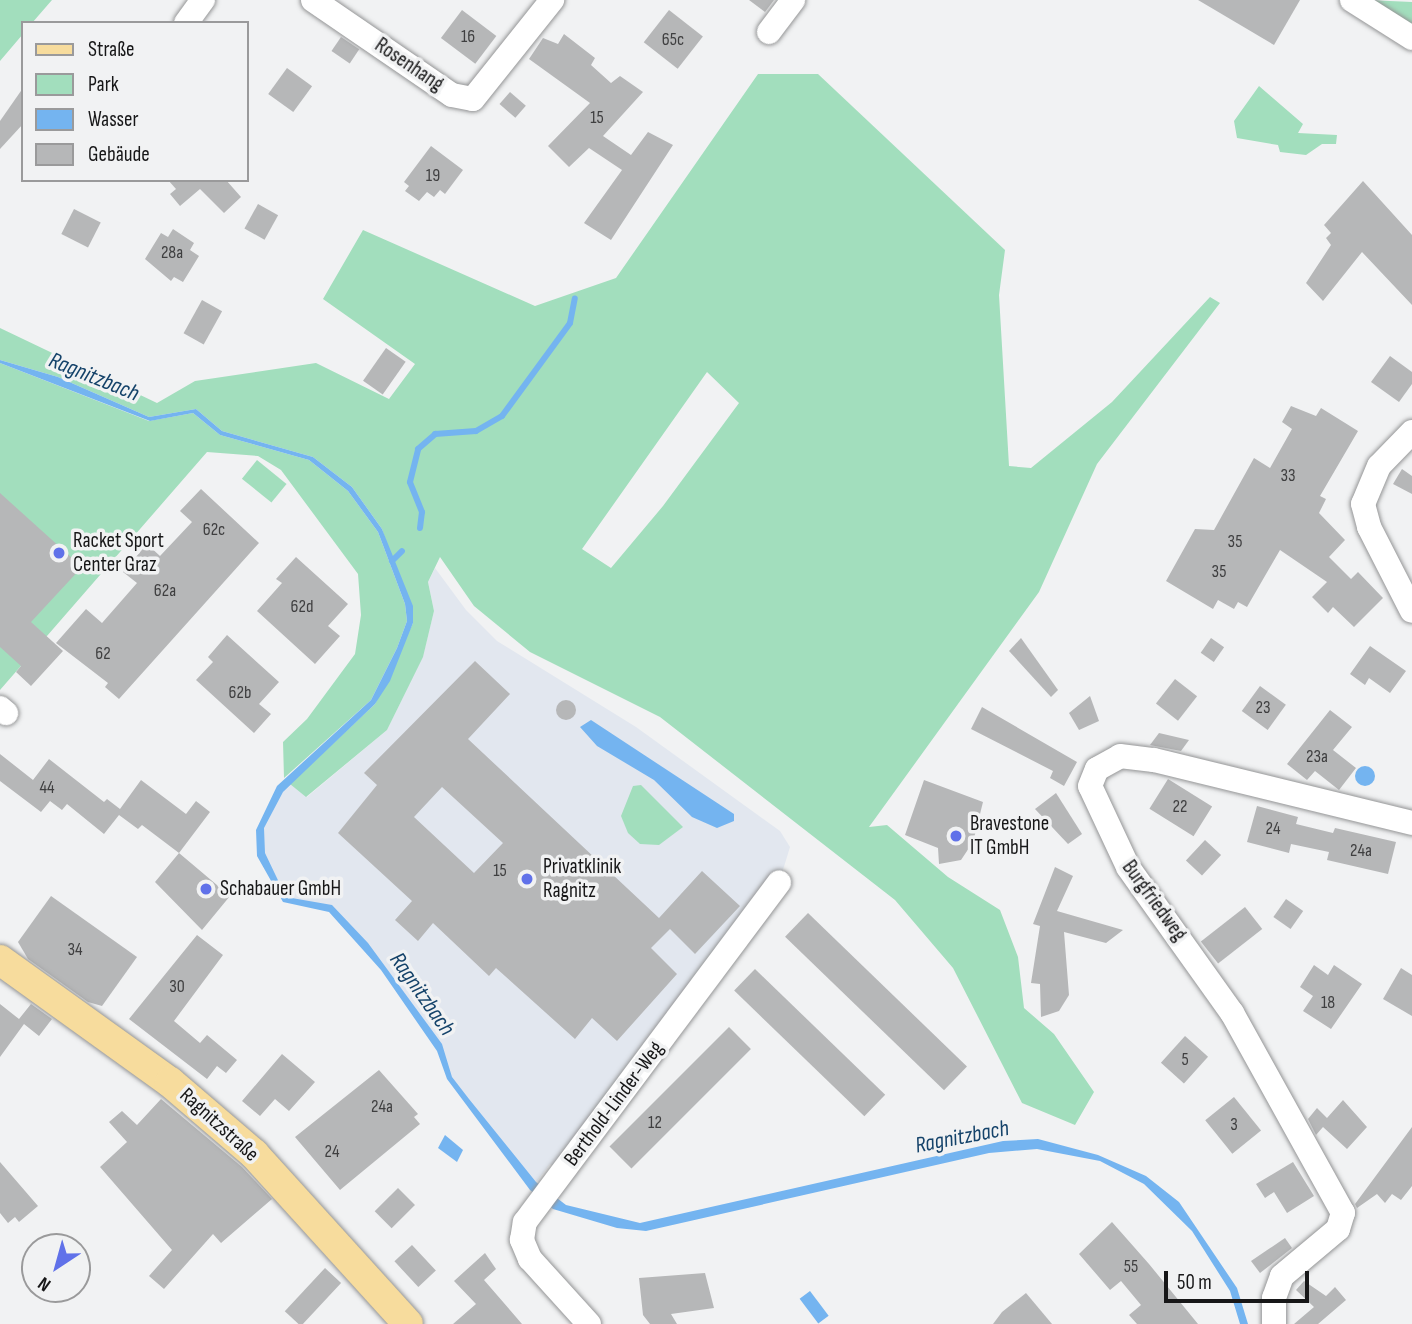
<!DOCTYPE html>
<meta charset="utf-8">
<style>
body{margin:0}
#map{position:relative;width:1412px;height:1324px;overflow:hidden;background:#f1f2f3;font-family:"Sofia Sans Condensed",sans-serif}
div>[style]{position:absolute}
.built>*{inset:0;background:#e2e7ef}
.green>*{inset:0;background:#a2debd;transform-origin:0 0}
.water>*{inset:0;background:#74b4f0;transform-origin:0 0}
.round{border-radius:50%}
.stream>*{height:6px;margin:-3px;padding:0 3px;transform-origin:3px;border-radius:3px;background:#74b4f0}
.building>*{inset:0;background:#b6b7b8;transform-origin:0 0}
.roads{filter:drop-shadow(0 0 2px #949596) drop-shadow(0 0 2px #949596)}
.minor>*{height:24px;margin:-12px;padding:0 12px;transform-origin:12px;border-radius:12px;background:#fff}
.major>*{height:30px;margin:-15px;padding:0 15px;transform-origin:15px;border-radius:15px;background:#f7dc9d}
.dots>*{width:19px;height:19px;translate:-50% -50%;box-sizing:border-box;border:4px solid #f1f2f3;border-radius:50%}
span{translate:-50% -50%;white-space:nowrap;text-align:center;line-height:1.15;-webkit-text-stroke:7px #f1f2f3;paint-order:stroke}
.number-label{font-size:18px;color:#3f3f40}
.number-label span{-webkit-text-stroke-width:0}
.street-label{font-size:21px;color:#171718}
.poi-label{font-size:21px;color:#171718}
.left{translate:0 -50%;text-align:left}
.water-label{font-size:23px;color:#15436a;font-style:italic}
.legend{position:absolute;left:21px;top:21px;width:228px;height:161px;box-sizing:border-box;background:#f1f2f3;border:2px solid #9a9a9b;margin:0;padding:9px 12px;list-style:none;font-size:21px;color:#171718}
.legend li{display:flex;align-items:center;gap:14px;height:35px}
.legend b{width:35px;border:2px solid #9a9a9b}
.north{position:absolute;left:21px;top:1233px;width:70px;height:70px;box-sizing:border-box;background:#f1f2f3;border:2px solid #9a9a9b;border-radius:50%;rotate:216deg;font-size:19px;font-weight:700;line-height:28px;text-align:center;color:#171718}
.north::after{content:'';display:block;margin:auto;width:24px;height:32px;background:#6071e9;clip-path:polygon(50% 0,100% 100%,50% 72%,0 100%)}
.scale{position:absolute;left:1164px;top:1271px;width:145px;height:32px;box-sizing:border-box;border:4px solid #171718;border-top:0;padding-left:9px;font-size:21px;line-height:24px;white-space:nowrap;color:#171718;-webkit-text-stroke:5px #f1f2f3;paint-order:stroke}
</style>
<div id="map">
<div class="built">
<div style="clip-path:polygon(435px 568px,466px 610px,497px 641px,636px 727px,780px 831px,790px 847px,779px 883px,554px 1167px,550px 1164px,534px 1185px,451px 1080px,441px 1049px,384px 967px,331px 909px,285px 900px,261px 856px,262px 826px,287px 781px,307px 797px,387px 730px,423px 656px,434px 611px,428px 582px)"></div>
</div>
<div class="green">
<div style="clip-path:polygon(0 0,52px 0,32px 23px,23px 23px,23px 34px,0 61px)"></div>
<div style="clip-path:polygon(1367px 0,1412px 2px,1412px 27px)"></div>
<div style="clip-path:polygon(evenodd,758px 74px,818px 74px,1005px 250px,999px 295px,1009px 466px,1031px 468px,1112px 402px,1210px 297px,1220px 303px,1097px 464px,1039px 592px,869px 827px,887px 825px,948px 877px,1000px 910px,1018px 957px,1024px 1008px,1054px 1034px,1094px 1092px,1075px 1125px,1022px 1103px,953px 968px,895px 900px,660px 717px,530px 652px,474px 606px,440px 557px,428px 582px,434px 611px,423px 657px,387px 730px,306px 797px,290px 784px,375px 704px,413px 623px,382px 529px,352px 487px,313px 457px,222px 431px,196px 409px,149px 417px,58px 377px,0 360px,0 328px,157px 403px,195px 381px,316px 363px,389px 399px,415px 364px,323px 299px,363px 230px,535px 306px,616px 278px,758px 74px,707px 372px,739px 403px,663px 506px,611px 568px,582px 549px,707px 372px)"></div>
<div style="clip-path:polygon(1259px 86px,1303px 124px,1298px 133px,1337px 135px,1336px 144px,1322px 144px,1306px 155px,1280px 152px,1278px 145px,1237px 138px,1234px 121px)"></div>
<div style="clip-path:polygon(0 363px,149px 421px,193px 413px,220px 435px,309px 460px,348px 491px,378px 532px,405px 604px,407px 621px,397px 648px,371px 700px,284px 778px,283px 742px,307px 719px,355px 654px,361px 615px,358px 574px,281px 470px,258px 456px,207px 452px,0 690px)"></div>
<div style="left:257px;top:460px;width:38px;height:24px;rotate:39deg"></div>
<div style="clip-path:polygon(641px 785px,683px 827px,659px 845px,640px 844px,628px 833px,621px 816px,633px 786px)"></div>
</div>
<div class="water">
<div style="clip-path:polygon(0 360px,58px 377px,149px 417px,196px 409px,222px 431px,313px 457px,352px 487px,382px 529px,413px 606px,413px 623px,390px 681px,375px 704px,283px 792px,264px 828px,265px 853px,286px 897px,332px 905px,368px 943px,442px 1044px,452px 1077px,469px 1099px,536px 1182px,566px 1205px,640px 1223px,1003px 1141px,1038px 1139px,1098px 1155px,1146px 1176px,1179px 1202px,1237px 1288px,1248px 1324px,1240px 1324px,1230px 1291px,1192px 1231px,1144px 1184px,1100px 1161px,1037px 1149px,989px 1153px,646px 1231px,617px 1228px,553px 1209px,530px 1190px,447px 1079px,437px 1051px,381px 970px,329px 912px,283px 902px,257px 856px,256px 830px,277px 786px,371px 700px,397px 648px,407px 621px,405px 604px,378px 532px,348px 491px,309px 460px,220px 435px,193px 413px,150px 421px,0 363px)"></div>
<div style="clip-path:polygon(591px 720px,734px 814px,734px 821px,717px 828px,692px 817px,654px 780px,597px 746px,580px 727px)"></div>
<div class="round" style="left:1355px;top:766px;width:20px;height:20px"></div>
<div style="clip-path:polygon(445px 1135px,463px 1150px,457px 1162px,438px 1148px)"></div>
<div style="left:810px;top:1291px;width:31px;height:13px;rotate:53deg"></div>
</div>
<div class="stream">
<div style="left:420px;top:528px;width:16px;rotate:-83deg"></div>
<div style="left:422px;top:512px;width:32px;rotate:-112deg"></div>
<div style="left:410px;top:482px;width:34px;rotate:-76deg"></div>
<div style="left:418px;top:449px;width:23px;rotate:-41deg"></div>
<div style="left:435px;top:434px;width:41px;rotate:-4.2deg"></div>
<div style="left:476px;top:431px;width:30px;rotate:-30deg"></div>
<div style="left:502px;top:416px;width:115px;rotate:-53.8deg"></div>
<div style="left:570px;top:323px;width:25px;rotate:-79deg"></div>
<div style="left:392px;top:561px;width:14px;rotate:-45deg"></div>
</div>
<div class="building">
<div style="clip-path:polygon(749px 0,774px 0,765px 12px)"></div>
<div style="clip-path:polygon(1198px 0,1300px 0,1274px 45px)"></div>
<div style="left:462px;top:10px;width:43px;height:35px;rotate:37deg"></div>
<div style="left:669px;top:10px;width:43px;height:41px;rotate:38deg"></div>
<div style="clip-path:polygon(564px 34px,595px 58px,591px 65px,611px 83px,620px 76px,643px 92px,603px 136px,631px 155px,648px 132px,673px 145px,611px 240px,584px 223px,622px 170px,589px 148px,569px 167px,548px 146px,590px 103px,529px 59px,543px 38px,558px 44px)"></div>
<div style="left:341px;top:37px;width:22px;height:17px;rotate:34deg"></div>
<div style="left:287px;top:68px;width:31px;height:32px;rotate:36deg"></div>
<div style="clip-path:polygon(23px 88px,23px 124px,0 149px,0 121px)"></div>
<div style="left:510px;top:92px;width:21px;height:16px;rotate:41deg"></div>
<div style="clip-path:polygon(431px 146px,463px 170px,445px 194px,440px 190px,434px 197px,427px 192px,419px 201px,405px 191px,409px 186px,404px 182px)"></div>
<div style="clip-path:polygon(168px 180px,226px 180px,241px 197px,224px 213px,200px 189px,180px 206px,170px 194px,176px 189px)"></div>
<div style="clip-path:polygon(1363px 181px,1412px 235px,1412px 305px,1362px 252px,1323px 301px,1306px 283px,1331px 245px,1326px 238px,1331px 233px,1324px 225px)"></div>
<div style="left:258px;top:204px;width:23px;height:28px;rotate:29deg"></div>
<div style="left:74px;top:209px;width:30px;height:28px;rotate:27deg"></div>
<div style="clip-path:polygon(173px 229px,194px 243px,190px 250px,199px 256px,183px 282px,174px 277px,171px 281px,145px 259px,161px 233px,168px 237px)"></div>
<div style="left:202px;top:300px;width:23px;height:38px;rotate:29deg"></div>
<div style="left:386px;top:348px;width:24px;height:40px;rotate:35deg"></div>
<div style="clip-path:polygon(1390px 356px,1412px 372px,1412px 384px,1399px 402px,1371px 382px)"></div>
<div style="clip-path:polygon(1291px 406px,1316px 416px,1321px 408px,1358px 431px,1320px 496px,1326px 499px,1319px 513px,1345px 540px,1329px 557px,1351px 579px,1358px 572px,1383px 598px,1354px 627px,1333px 607px,1328px 613px,1312px 597px,1327px 582px,1280px 550px,1247px 607px,1238px 602px,1234px 609px,1218px 600px,1213px 609px,1166px 581px,1195px 529px,1214px 530px,1254px 458px,1270px 468px,1292px 429px,1282px 422px)"></div>
<div style="clip-path:polygon(1402px 469px,1412px 476px,1412px 494px,1393px 484px)"></div>
<div style="clip-path:polygon(201px 489px,259px 543px,119px 699px,105px 687px,108px 683px,56px 643px,86px 609px,102px 623px,137px 583px,123px 572px,147px 544px,160px 556px,192px 522px,180px 511px)"></div>
<div style="clip-path:polygon(0 493px,82px 567px,31px 622px,63px 651px,31px 686px,16px 672px,21px 666px,0 647px)"></div>
<div style="clip-path:polygon(296px 557px,348px 604px,328px 626px,340px 636px,315px 664px,257px 611px,282px 583px,276px 579px)"></div>
<div style="clip-path:polygon(227px 635px,279px 682px,259px 704px,271px 714px,254px 733px,196px 680px,213px 662px,208px 657px)"></div>
<div style="clip-path:polygon(1021px 638px,1058px 690px,1051px 697px,1009px 651px)"></div>
<div style="left:1211px;top:638px;width:16px;height:18px;rotate:35deg"></div>
<div style="clip-path:polygon(1370px 646px,1406px 671px,1390px 693px,1369px 678px,1365px 685px,1350px 674px)"></div>
<div style="clip-path:polygon(evenodd,475px 661px,510px 694px,468px 739px,659px 918px,702px 871px,740px 906px,695px 954px,670px 929px,651px 948px,677px 974px,617px 1041px,592px 1018px,575px 1039px,496px 968px,489px 976px,433px 923px,418px 941px,395px 920px,412px 901px,338px 833px,377px 785px,364px 773px,475px 661px,442px 787px,503px 843px,474px 873px,414px 817px,442px 787px)"></div>
<div style="left:1175px;top:679px;width:28px;height:31px;rotate:38deg"></div>
<div style="left:1260px;top:686px;width:32px;height:31px;rotate:36deg"></div>
<div style="clip-path:polygon(1090px 696px,1099px 721px,1079px 730px,1069px 713px)"></div>
<div class="round" style="left:556px;top:700px;width:20px;height:20px"></div>
<div style="clip-path:polygon(982px 707px,1077px 762px,1064px 786px,1050px 778px,1053px 771px,971px 729px)"></div>
<div style="clip-path:polygon(1330px 710px,1352px 727px,1333px 750px,1356px 768px,1339px 790px,1315px 771px,1307px 780px,1287px 764px)"></div>
<div style="clip-path:polygon(1159px 733px,1189px 740px,1181px 751px,1150px 745px)"></div>
<div style="clip-path:polygon(0 754px,33px 780px,49px 759px,104px 802px,107px 799px,120px 809px,141px 780px,186px 814px,196px 801px,210px 812px,179px 853px,230px 896px,202px 930px,155px 882px,179px 853px,142px 825px,138px 829px,119px 815px,104px 834px,67px 804px,62px 810px,50px 801px,41px 812px,0 781px)"></div>
<div style="left:1168px;top:779px;width:52px;height:35px;rotate:32deg"></div>
<div style="clip-path:polygon(924px 780px,983px 802px,973px 842px,961px 860px,939px 864px,938px 848px,905px 835px)"></div>
<div style="clip-path:polygon(1056px 793px,1082px 834px,1068px 844px,1035px 809px)"></div>
<div style="clip-path:polygon(1257px 806px,1298px 817px,1296px 824px,1333px 833px,1335px 828px,1396px 842px,1388px 874px,1327px 860px,1329px 852px,1291px 844px,1289px 853px,1247px 842px)"></div>
<div style="left:1205px;top:840px;width:22px;height:28px;rotate:43deg"></div>
<div style="clip-path:polygon(1055px 867px,1073px 876px,1057px 911px,1123px 930px,1106px 943px,1064px 932px,1069px 995px,1059px 1011px,1041px 1017px,1040px 984px,1031px 983px,1040px 926px,1033px 924px)"></div>
<div style="clip-path:polygon(51px 896px,137px 957px,102px 1006px,88px 1002px,28px 959px,18px 942px)"></div>
<div style="left:1286px;top:899px;width:21px;height:22px;rotate:35deg"></div>
<div style="left:1245px;top:907px;width:28px;height:56px;rotate:52deg"></div>
<div style="left:808px;top:913px;width:221px;height:33px;rotate:44deg"></div>
<div style="clip-path:polygon(197px 935px,223px 955px,174px 1021px,200px 1043px,207px 1035px,237px 1060px,226px 1073px,217px 1066px,207px 1079px,129px 1019px)"></div>
<div style="clip-path:polygon(1314px 965px,1328px 975px,1334px 965px,1362px 984px,1331px 1029px,1303px 1011px,1313px 996px,1300px 987px)"></div>
<div style="clip-path:polygon(1401px 968px,1412px 975px,1412px 1016px,1383px 999px)"></div>
<div style="left:755px;top:969px;width:181px;height:30px;rotate:44deg"></div>
<div style="clip-path:polygon(0 1004px,19px 1019px,31px 1004px,52px 1019px,39px 1036px,24px 1024px,0 1057px)"></div>
<div style="left:729px;top:1027px;width:31px;height:169px;rotate:45deg"></div>
<div style="left:1185px;top:1036px;width:31px;height:36px;rotate:42deg"></div>
<div style="clip-path:polygon(282px 1054px,315px 1082px,289px 1111px,275px 1099px,260px 1116px,242px 1101px)"></div>
<div style="clip-path:polygon(379px 1070px,418px 1114px,414px 1117px,420px 1124px,340px 1190px,295px 1137px)"></div>
<div style="left:1234px;top:1097px;width:43px;height:37px;rotate:51deg"></div>
<div style="clip-path:polygon(161px 1099px,242px 1167px,272px 1199px,221px 1243px,213px 1234px,164px 1289px,149px 1276px,172px 1250px,100px 1167px,127px 1142px,109px 1122px,122px 1111px,137px 1125px)"></div>
<div style="clip-path:polygon(1343px 1100px,1367px 1127px,1347px 1149px,1323px 1127px,1316px 1135px,1308px 1119px,1317px 1108px,1327px 1118px)"></div>
<div style="clip-path:polygon(1412px 1127px,1412px 1186px,1401px 1200px,1392px 1194px,1385px 1203px,1377px 1194px,1357px 1208px,1355px 1204px)"></div>
<div style="clip-path:polygon(0 1162px,38px 1206px,19px 1222px,15px 1217px,8px 1223px,0 1213px)"></div>
<div style="clip-path:polygon(1293px 1162px,1314px 1196px,1287px 1213px,1274px 1192px,1265px 1198px,1256px 1184px)"></div>
<div style="left:398px;top:1188px;width:24px;height:33px;rotate:45deg"></div>
<div style="clip-path:polygon(1112px 1222px,1149px 1264px,1198px 1324px,1137px 1324px,1129px 1315px,1141px 1305px,1121px 1281px,1110px 1290px,1079px 1254px)"></div>
<div style="clip-path:polygon(1285px 1238px,1292px 1248px,1260px 1273px,1251px 1261px)"></div>
<div style="left:412px;top:1245px;width:35px;height:24px;rotate:47deg"></div>
<div style="clip-path:polygon(485px 1253px,496px 1269px,484px 1280px,522px 1324px,453px 1324px,476px 1304px,454px 1281px)"></div>
<div style="left:325px;top:1268px;width:22px;height:59px;rotate:43deg"></div>
<div style="clip-path:polygon(705px 1273px,714px 1308px,671px 1314px,677px 1324px,650px 1324px,643px 1315px,639px 1278px)"></div>
<div style="clip-path:polygon(1304px 1281px,1326px 1296px,1335px 1287px,1346px 1300px,1318px 1324px,1294px 1324px,1314px 1307px,1296px 1290px)"></div>
<div style="clip-path:polygon(1026px 1293px,1052px 1324px,993px 1324px,1002px 1312px)"></div>
</div>
<div class="roads">
<div class="minor">
<div style="left:313px;top:0;width:168px;rotate:34.4deg"></div>
<div style="left:452px;top:95px;width:21px;rotate:11deg"></div>
<div style="left:473px;top:99px;width:127px;rotate:-51.4deg"></div>
<div style="left:1352px;top:0;width:71px;rotate:32.3deg"></div>
<div style="left:186px;top:23px;width:29px;rotate:-54deg"></div>
<div style="left:769px;top:32px;width:40px;rotate:-53deg"></div>
<div style="left:1412px;top:432px;width:47px;rotate:134.1deg"></div>
<div style="left:1379px;top:466px;width:41px;rotate:112.8deg"></div>
<div style="left:1363px;top:504px;width:24px;rotate:75deg"></div>
<div style="left:1369px;top:527px;width:94px;rotate:62.9deg"></div>
<div style="left:0;top:708px;width:8px;rotate:40deg"></div>
<div style="left:589px;top:1324px;width:88px;rotate:-132.2deg"></div>
<div style="left:530px;top:1259px;width:21px;rotate:-113deg"></div>
<div style="left:522px;top:1240px;width:18px;rotate:-81deg"></div>
<div style="left:525px;top:1222px;width:424px;rotate:-53.2deg"></div>
<div style="left:1274px;top:1324px;width:26px;rotate:-90deg"></div>
<div style="left:1274px;top:1298px;width:23px;rotate:-70deg"></div>
<div style="left:1282px;top:1276px;width:73px;rotate:-40deg"></div>
<div style="left:1338px;top:1229px;width:17px;rotate:-73deg"></div>
<div style="left:1343px;top:1213px;width:229px;rotate:-119deg"></div>
<div style="left:1232px;top:1013px;width:179px;rotate:-125.5deg"></div>
<div style="left:1128px;top:867px;width:89px;rotate:-115.1deg"></div>
<div style="left:1090px;top:786px;width:18px;rotate:-68deg"></div>
<div style="left:1097px;top:769px;width:26px;rotate:-29deg"></div>
<div style="left:1120px;top:756px;width:34px;rotate:7deg"></div>
<div style="left:1154px;top:760px;width:266px;rotate:13.7deg"></div>
</div>
<div class="major">
<div style="left:0;top:960px;width:209px;rotate:35.7deg"></div>
<div style="left:170px;top:1082px;width:111px;rotate:40.6deg"></div>
<div style="left:254px;top:1154px;width:229px;rotate:47.8deg"></div>
</div>
</div>
<div class="dots">
<div style="left:59px;top:553px;background:#6071e9"></div>
<div style="left:956px;top:836px;background:#6071e9"></div>
<div style="left:527px;top:879px;background:#6071e9"></div>
<div style="left:206px;top:889px;background:#6071e9"></div>
</div>
<div class="number-label">
<span style="left:468px;top:37px">16</span>
<span style="left:673px;top:40px">65c</span>
<span style="left:597px;top:118px">15</span>
<span style="left:433px;top:176px">19</span>
<span style="left:172px;top:253px">28a</span>
<span style="left:1288px;top:476px">33</span>
<span style="left:214px;top:530px">62c</span>
<span style="left:1235px;top:542px">35</span>
<span style="left:1219px;top:572px">35</span>
<span style="left:165px;top:591px">62a</span>
<span style="left:302px;top:607px">62d</span>
<span style="left:103px;top:654px">62</span>
<span style="left:240px;top:693px">62b</span>
<span style="left:1263px;top:708px">23</span>
<span style="left:1317px;top:757px">23a</span>
<span style="left:47px;top:788px">44</span>
<span style="left:1180px;top:807px">22</span>
<span style="left:1273px;top:829px">24</span>
<span style="left:1361px;top:851px">24a</span>
<span style="left:500px;top:871px">15</span>
<span style="left:75px;top:950px">34</span>
<span style="left:177px;top:987px">30</span>
<span style="left:1328px;top:1003px">18</span>
<span style="left:1185px;top:1060px">5</span>
<span style="left:382px;top:1107px">24a</span>
<span style="left:655px;top:1123px">12</span>
<span style="left:1234px;top:1125px">3</span>
<span style="left:332px;top:1152px">24</span>
<span style="left:1131px;top:1267px">55</span>
</div>
<div class="street-label">
<span style="left:409px;top:65px;rotate:34deg">Rosenhang</span>
<span style="left:1154px;top:901px;rotate:54deg">Burgfriedweg</span>
<span style="left:614px;top:1104px;rotate:-53deg">Berthold-Linder-Weg</span>
<span style="left:219px;top:1125px;rotate:42deg">Ragnitzstraße</span>
</div>
<div class="poi-label">
<span class="left" style="left:73px;top:553px">Racket Sport<br>Center Graz</span>
<span class="left" style="left:970px;top:836px">Bravestone<br>IT GmbH</span>
<span class="left" style="left:543px;top:879px">Privatklinik<br>Ragnitz</span>
<span class="left" style="left:220px;top:889px">Schabauer GmbH</span>
</div>
<div class="water-label">
<span style="left:94px;top:377px;rotate:22deg">Ragnitzbach</span>
<span style="left:422px;top:994px;rotate:55deg">Ragnitzbach</span>
<span style="left:962px;top:1137px;rotate:-11deg">Ragnitzbach</span>
</div>
<ul class="legend">
<li><b style="height:9px;background:#f7dc9d"></b>Straße</li>
<li><b style="height:19px;background:#a2debd"></b>Park</li>
<li><b style="height:19px;background:#74b4f0"></b>Wasser</li>
<li><b style="height:19px;background:#b6b7b8"></b>Gebäude</li>
</ul>
<div class="north">N</div>
<div class="scale">50 m</div>
</div>
